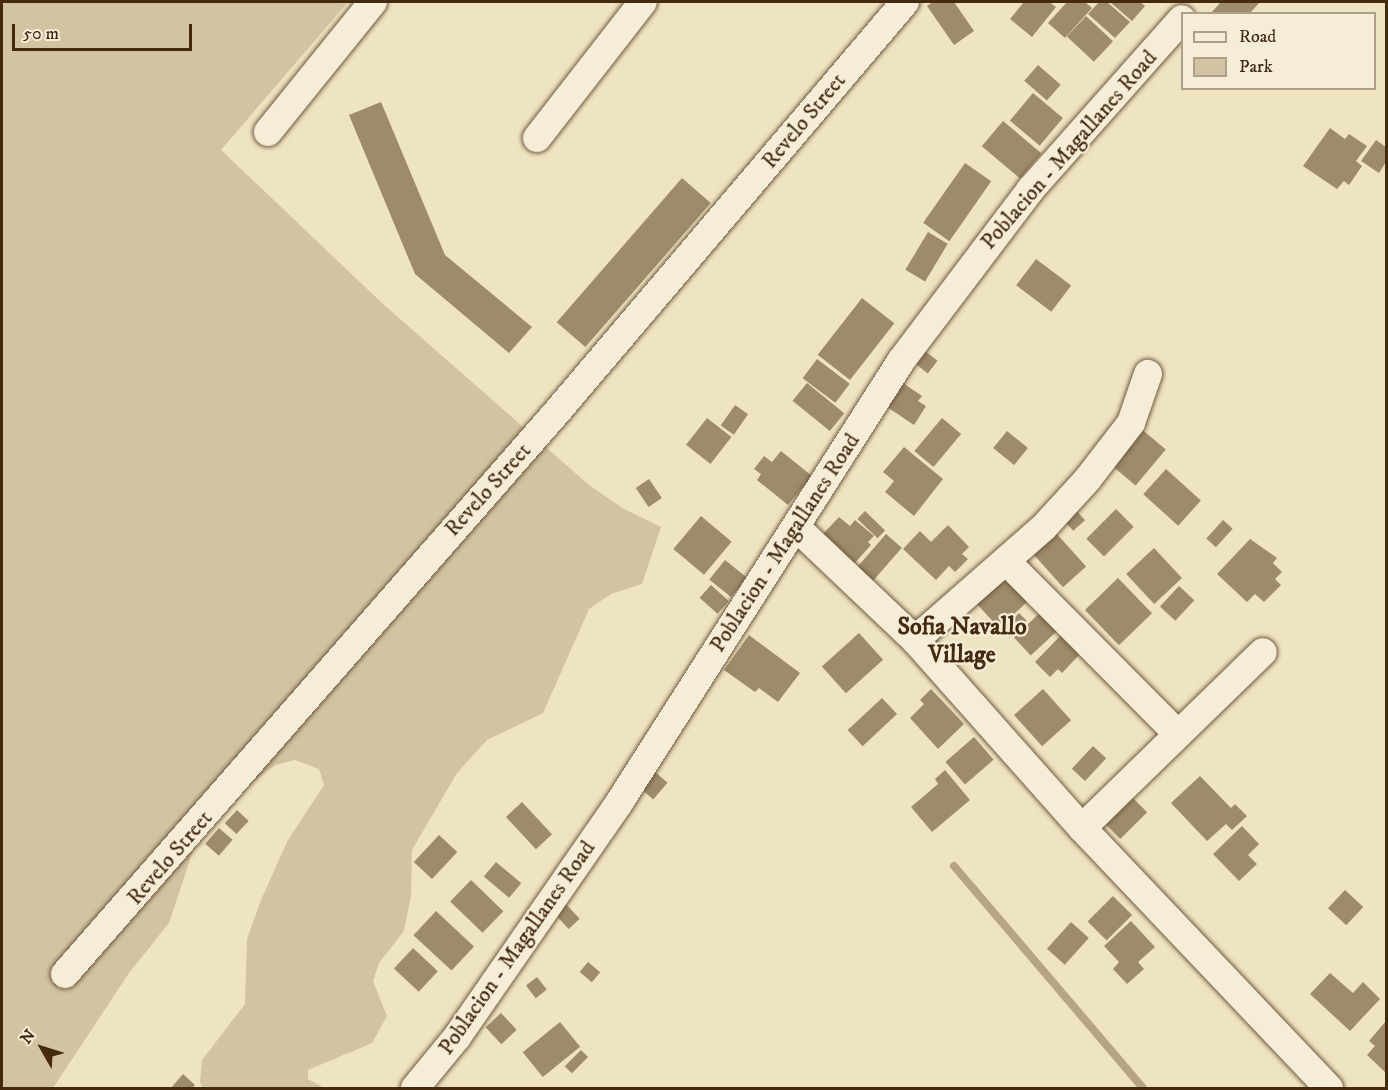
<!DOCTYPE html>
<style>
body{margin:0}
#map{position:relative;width:1388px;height:1090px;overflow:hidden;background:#efe4c1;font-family:"IM FELL DW Pica",serif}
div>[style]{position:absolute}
.green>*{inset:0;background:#d2c4a3}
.stream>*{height:8px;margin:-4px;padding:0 4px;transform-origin:4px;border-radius:4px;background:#b5a585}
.building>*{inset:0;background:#9d8b6c;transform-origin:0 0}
.roads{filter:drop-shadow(0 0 2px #70583c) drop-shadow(0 0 2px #70583c)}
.minor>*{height:28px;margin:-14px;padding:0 14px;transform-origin:14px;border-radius:14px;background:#f5edd7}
span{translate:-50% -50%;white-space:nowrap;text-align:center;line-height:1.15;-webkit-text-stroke:4.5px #f5edd7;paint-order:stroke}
.street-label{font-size:22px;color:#452a10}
.neighbourhood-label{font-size:24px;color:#452a10;font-weight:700}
.frame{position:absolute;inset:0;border:3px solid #452a10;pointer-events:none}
.legend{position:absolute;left:1181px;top:12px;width:195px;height:78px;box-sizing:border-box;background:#f5edd7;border:2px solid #af9f87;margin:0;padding:8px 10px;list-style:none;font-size:18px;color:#452a10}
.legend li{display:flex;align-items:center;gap:12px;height:30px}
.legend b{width:30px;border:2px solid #af9f87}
.north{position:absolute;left:12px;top:1018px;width:60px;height:60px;-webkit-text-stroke:4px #f5edd7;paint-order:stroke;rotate:309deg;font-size:16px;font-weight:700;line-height:24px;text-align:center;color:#452a10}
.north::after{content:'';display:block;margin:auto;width:21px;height:27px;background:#452a10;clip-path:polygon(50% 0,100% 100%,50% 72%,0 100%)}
.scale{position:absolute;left:12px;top:24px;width:180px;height:27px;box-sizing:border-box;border:3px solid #452a10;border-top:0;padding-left:8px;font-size:18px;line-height:21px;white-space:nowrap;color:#452a10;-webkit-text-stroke:4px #f5edd7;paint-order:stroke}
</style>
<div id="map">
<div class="green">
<div style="clip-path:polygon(2px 2px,348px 2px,221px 150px,382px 303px,589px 485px,624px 509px,661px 527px,642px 584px,611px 594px,589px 609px,543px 713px,487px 740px,457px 773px,412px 850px,411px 896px,404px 931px,379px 963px,373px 981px,387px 1016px,372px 1043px,308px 1070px,308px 1079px,324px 1088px,202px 1088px,200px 1082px,202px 1060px,245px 1004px,247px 939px,261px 900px,288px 840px,324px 785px,319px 769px,295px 760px,275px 765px,233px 798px,195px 845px,169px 923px,129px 973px,53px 1088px,5px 1088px,2px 1084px)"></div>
</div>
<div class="stream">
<div style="left:954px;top:866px;width:292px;rotate:49.6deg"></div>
</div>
<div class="building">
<div style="clip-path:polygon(933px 2px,954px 2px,974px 31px,954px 45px,927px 6px)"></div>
<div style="clip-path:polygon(1024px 2px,1049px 2px,1056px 7px,1032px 37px,1010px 19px)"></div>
<div style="clip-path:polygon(1067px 2px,1085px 2px,1092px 8px,1065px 38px,1048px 23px)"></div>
<div style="clip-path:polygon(1099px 2px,1107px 2px,1130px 22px,1115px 38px,1088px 14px)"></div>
<div style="clip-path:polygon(1110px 2px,1140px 2px,1145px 6px,1132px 21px)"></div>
<div style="clip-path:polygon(1221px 2px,1260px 2px,1249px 14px,1210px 14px)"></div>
<div style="left:1086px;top:16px;width:37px;height:28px;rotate:43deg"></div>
<div style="left:1038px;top:65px;width:30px;height:21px;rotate:41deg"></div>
<div style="left:1033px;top:93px;width:39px;height:36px;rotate:40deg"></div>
<div style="clip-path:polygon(381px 102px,445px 255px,532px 327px,509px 353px,415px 274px,349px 115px)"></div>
<div style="left:1003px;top:121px;width:50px;height:33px;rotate:40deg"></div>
<div style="clip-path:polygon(1330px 128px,1345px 139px,1349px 134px,1367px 146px,1356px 161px,1362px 166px,1349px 185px,1344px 181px,1337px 189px,1303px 166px)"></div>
<div style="clip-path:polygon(1376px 140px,1386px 147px,1386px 162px,1379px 173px,1361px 161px)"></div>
<div style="left:965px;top:163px;width:32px;height:73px;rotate:35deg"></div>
<div style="left:682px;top:178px;width:38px;height:191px;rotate:41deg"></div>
<div style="left:928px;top:232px;width:23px;height:44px;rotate:31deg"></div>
<div style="left:1036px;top:259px;width:44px;height:33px;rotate:37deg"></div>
<div style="left:862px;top:298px;width:41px;height:72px;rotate:38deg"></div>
<div style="left:925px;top:351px;width:16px;height:16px;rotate:38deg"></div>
<div style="left:817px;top:359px;width:41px;height:24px;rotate:37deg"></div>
<div style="left:807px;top:383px;width:48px;height:23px;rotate:39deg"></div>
<div style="clip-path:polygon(903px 383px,922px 396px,918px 401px,926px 406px,914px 425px,887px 407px)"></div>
<div style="left:735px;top:405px;width:16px;height:25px;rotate:35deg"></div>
<div style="left:707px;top:418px;width:31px;height:34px;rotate:38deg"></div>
<div style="left:942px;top:418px;width:25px;height:43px;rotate:40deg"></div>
<div style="left:1139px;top:427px;width:35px;height:47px;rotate:40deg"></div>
<div style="left:1007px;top:431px;width:27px;height:22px;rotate:39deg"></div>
<div style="clip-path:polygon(904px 447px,943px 479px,914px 516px,885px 492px,894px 481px,883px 472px)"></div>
<div style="clip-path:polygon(781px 451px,812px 476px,788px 505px,757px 480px,761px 474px,754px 469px,764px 456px,772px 462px)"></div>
<div style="left:1166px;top:469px;width:47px;height:34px;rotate:42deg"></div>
<div style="left:649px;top:479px;width:23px;height:16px;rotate:56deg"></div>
<div style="left:1075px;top:509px;width:15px;height:16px;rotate:48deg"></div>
<div style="left:1116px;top:509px;width:25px;height:42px;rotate:45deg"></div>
<div style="left:865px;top:511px;width:28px;height:11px;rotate:44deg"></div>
<div style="left:701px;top:516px;width:40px;height:43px;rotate:40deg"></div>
<div style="clip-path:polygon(839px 517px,850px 526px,855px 520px,874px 536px,868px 542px,871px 545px,853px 565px,821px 536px)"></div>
<div style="left:1223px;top:520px;width:13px;height:25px;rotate:42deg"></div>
<div style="clip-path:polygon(948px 525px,969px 547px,962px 554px,968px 559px,955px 572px,949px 566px,936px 580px,903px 549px,920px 531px,931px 542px)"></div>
<div style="left:1056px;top:533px;width:45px;height:31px;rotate:48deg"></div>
<div style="left:886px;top:534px;width:21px;height:50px;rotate:41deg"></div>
<div style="clip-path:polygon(1250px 539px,1277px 558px,1273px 563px,1282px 572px,1275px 579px,1281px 585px,1264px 602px,1255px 594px,1247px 602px,1217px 574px)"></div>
<div style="left:1154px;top:548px;width:41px;height:38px;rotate:47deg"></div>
<div style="left:725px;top:560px;width:28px;height:25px;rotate:39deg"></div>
<div style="clip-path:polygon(1008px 573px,1027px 602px,999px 628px,976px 603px)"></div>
<div style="left:1118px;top:578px;width:49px;height:46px;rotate:46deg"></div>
<div style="left:711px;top:585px;width:24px;height:17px;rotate:42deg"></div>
<div style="left:1179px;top:586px;width:21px;height:28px;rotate:43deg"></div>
<div style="left:1043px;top:610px;width:25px;height:40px;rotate:47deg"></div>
<div style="left:1019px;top:613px;width:11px;height:24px;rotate:45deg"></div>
<div style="left:859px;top:633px;width:36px;height:50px;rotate:48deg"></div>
<div style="clip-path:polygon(1063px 633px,1082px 652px,1062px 673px,1058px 669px,1050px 677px,1035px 662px)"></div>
<div style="clip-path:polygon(749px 635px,800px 673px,778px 702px,759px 688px,755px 692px,724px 670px)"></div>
<div style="clip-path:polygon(931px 689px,964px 724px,938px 749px,910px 718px,924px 704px,920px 700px)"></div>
<div style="left:1043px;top:689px;width:42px;height:39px;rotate:48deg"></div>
<div style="left:882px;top:698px;width:22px;height:47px;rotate:47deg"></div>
<div style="left:974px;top:737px;width:30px;height:38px;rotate:49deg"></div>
<div style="left:1093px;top:746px;width:18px;height:31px;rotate:43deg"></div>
<div style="clip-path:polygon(945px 770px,970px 800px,932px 832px,911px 807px,938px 784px,935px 779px)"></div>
<div style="left:654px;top:771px;width:18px;height:22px;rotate:41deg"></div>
<div style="clip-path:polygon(1200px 776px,1231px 808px,1235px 804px,1247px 816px,1232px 830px,1226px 824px,1207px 841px,1171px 803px)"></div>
<div style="left:1133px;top:798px;width:20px;height:38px;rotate:45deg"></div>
<div style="left:522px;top:802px;width:44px;height:22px;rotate:47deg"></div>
<div style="left:237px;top:810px;width:16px;height:18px;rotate:43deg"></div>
<div style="clip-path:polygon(1242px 826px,1259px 844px,1248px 855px,1257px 864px,1239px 881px,1213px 854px)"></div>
<div style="left:219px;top:828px;width:18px;height:21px;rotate:41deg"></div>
<div style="left:439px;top:835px;width:25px;height:37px;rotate:43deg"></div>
<div style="left:496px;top:862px;width:33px;height:19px;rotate:40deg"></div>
<div style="left:471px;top:880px;width:45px;height:30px;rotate:44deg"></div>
<div style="left:1345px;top:890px;width:25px;height:25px;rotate:43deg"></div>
<div style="left:1113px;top:896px;width:27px;height:36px;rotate:45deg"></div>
<div style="left:564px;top:902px;width:23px;height:15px;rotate:47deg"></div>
<div style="left:436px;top:911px;width:52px;height:33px;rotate:43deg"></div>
<div style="clip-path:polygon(1131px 921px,1155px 947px,1138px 962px,1144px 969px,1127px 984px,1113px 969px,1119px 962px,1104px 946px)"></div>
<div style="left:1071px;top:922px;width:24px;height:36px;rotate:42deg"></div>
<div style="left:413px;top:948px;width:34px;height:28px;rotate:43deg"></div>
<div style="left:588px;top:962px;width:16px;height:13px;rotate:40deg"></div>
<div style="clip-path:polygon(1330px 973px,1353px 993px,1363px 982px,1380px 999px,1350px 1031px,1310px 994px)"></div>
<div style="left:537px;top:977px;width:16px;height:14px;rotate:52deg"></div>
<div style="left:501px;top:1013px;width:23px;height:21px;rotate:47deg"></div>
<div style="clip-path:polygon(1386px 1021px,1386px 1073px,1367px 1055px,1375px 1046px,1369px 1041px)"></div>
<div style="left:560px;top:1022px;width:32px;height:48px;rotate:51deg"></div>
<div style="left:581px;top:1050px;width:10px;height:23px;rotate:45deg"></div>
<div style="clip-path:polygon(183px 1074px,195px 1085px,192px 1088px,171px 1088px)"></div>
</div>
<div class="roads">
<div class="minor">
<div style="left:268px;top:132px;width:167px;rotate:-51.1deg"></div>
<div style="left:537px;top:138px;width:172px;rotate:-52.1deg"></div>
<div style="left:796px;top:527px;width:164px;rotate:43.5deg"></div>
<div style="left:915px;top:640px;width:251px;rotate:48.4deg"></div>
<div style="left:1082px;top:828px;width:359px;rotate:46.5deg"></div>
<div style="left:1006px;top:561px;width:244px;rotate:45.2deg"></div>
<div style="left:915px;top:640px;width:171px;rotate:-41.2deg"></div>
<div style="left:1044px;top:527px;width:64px;rotate:-47.5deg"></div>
<div style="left:1087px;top:480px;width:72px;rotate:-52.3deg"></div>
<div style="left:1131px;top:423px;width:52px;rotate:-70.9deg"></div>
<div style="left:1082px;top:828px;width:252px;rotate:-44.2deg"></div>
<div style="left:65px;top:974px;width:746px;rotate:-48.81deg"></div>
<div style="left:556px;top:413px;width:539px;rotate:-49.66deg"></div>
<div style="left:415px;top:1088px;width:66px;rotate:-50.5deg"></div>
<div style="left:457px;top:1037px;width:285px;rotate:-55.3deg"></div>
<div style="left:619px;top:803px;width:524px;rotate:-57.46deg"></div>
<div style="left:901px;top:361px;width:216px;rotate:-52.9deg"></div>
<div style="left:1031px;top:189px;width:227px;rotate:-48.4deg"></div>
</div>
</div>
<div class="street-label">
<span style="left:804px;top:121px;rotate:-50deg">Revelo Street</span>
<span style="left:1069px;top:150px;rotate:-49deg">Poblacion - Magallanes Road</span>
<span style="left:488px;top:490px;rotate:-48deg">Revelo Street</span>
<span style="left:785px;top:543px;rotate:-57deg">Poblacion - Magallanes Road</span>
<span style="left:170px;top:858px;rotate:-49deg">Revelo Street</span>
<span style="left:517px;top:948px;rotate:-55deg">Poblacion - Magallanes Road</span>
</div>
<div class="neighbourhood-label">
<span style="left:962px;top:642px">Sofia Navallo<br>Village</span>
</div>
<div class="frame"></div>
<ul class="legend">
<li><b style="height:8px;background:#f5edd7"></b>Road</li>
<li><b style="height:16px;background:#d2c4a3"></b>Park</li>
</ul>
<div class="north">N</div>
<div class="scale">50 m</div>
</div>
